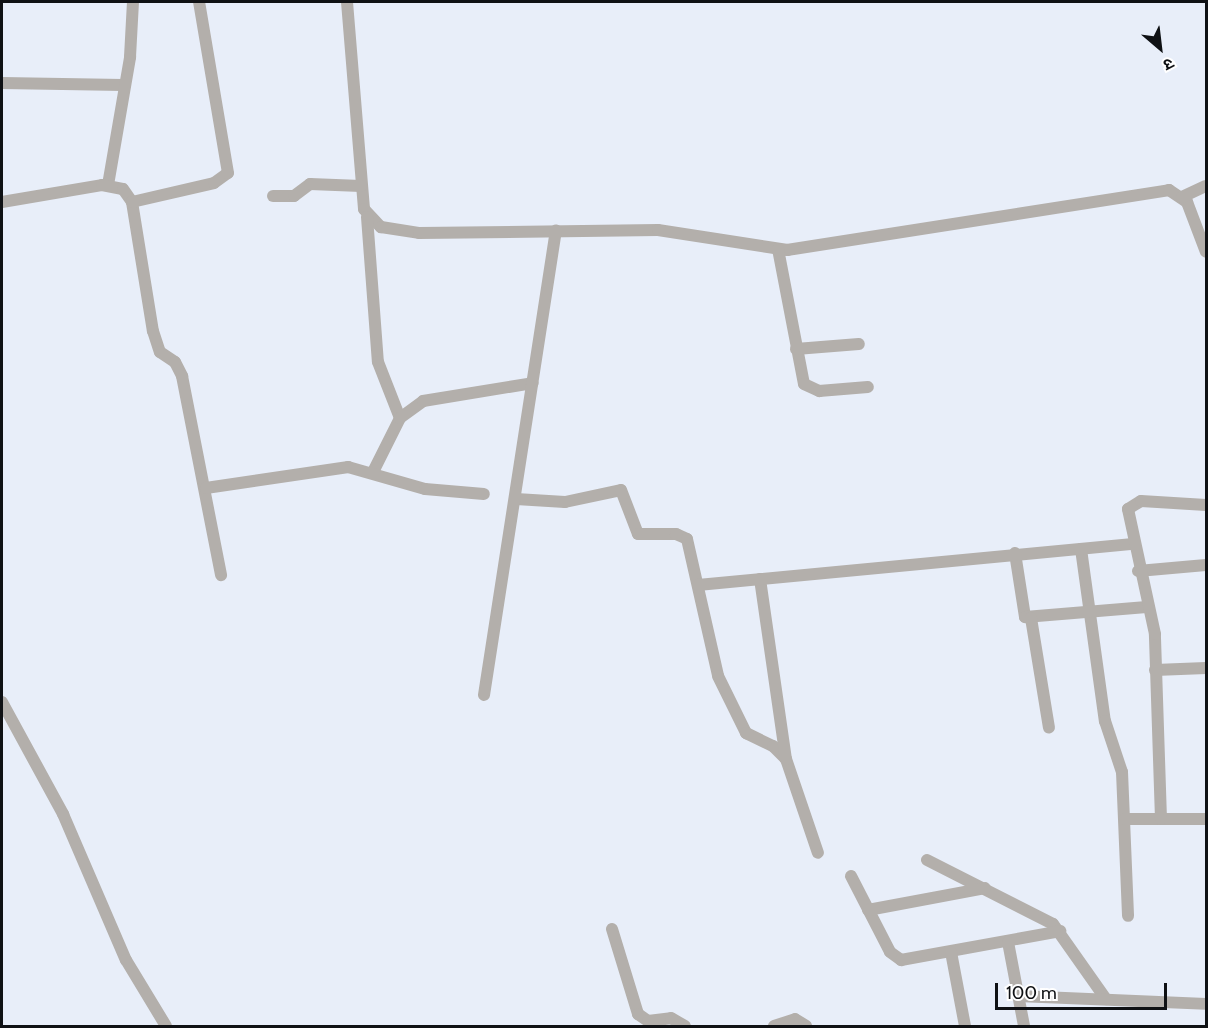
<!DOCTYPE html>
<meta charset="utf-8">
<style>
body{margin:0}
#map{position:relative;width:1208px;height:1028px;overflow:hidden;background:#e8eef9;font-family:Cabin,"Noto Sans Devanagari",sans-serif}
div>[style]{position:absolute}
.minor>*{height:12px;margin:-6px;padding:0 6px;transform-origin:6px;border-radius:6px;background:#b3afab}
span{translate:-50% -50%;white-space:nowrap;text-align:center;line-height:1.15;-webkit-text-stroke:4.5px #fff;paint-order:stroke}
.frame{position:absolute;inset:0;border:3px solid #0f1114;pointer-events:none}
.north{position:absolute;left:1130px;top:18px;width:60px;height:60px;-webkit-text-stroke:4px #fff;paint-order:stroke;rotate:152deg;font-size:16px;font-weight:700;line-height:24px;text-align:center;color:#0f1114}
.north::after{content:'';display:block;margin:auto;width:21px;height:27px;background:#0f1114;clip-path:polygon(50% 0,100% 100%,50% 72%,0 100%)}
.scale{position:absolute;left:995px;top:983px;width:172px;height:27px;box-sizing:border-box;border:3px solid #0f1114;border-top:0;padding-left:8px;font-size:18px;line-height:21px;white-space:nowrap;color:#0f1114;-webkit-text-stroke:4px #fff;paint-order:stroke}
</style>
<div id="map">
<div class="minor">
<div style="left:347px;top:2px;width:208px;rotate:85.3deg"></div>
<div style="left:364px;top:209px;width:25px;rotate:47deg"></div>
<div style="left:381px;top:227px;width:38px;rotate:9deg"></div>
<div style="left:419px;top:233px;width:239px;rotate:-0.7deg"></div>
<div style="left:658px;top:230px;width:131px;rotate:8.8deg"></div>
<div style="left:787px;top:250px;width:387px;rotate:-8.9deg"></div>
<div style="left:1169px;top:190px;width:22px;rotate:34deg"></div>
<div style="left:1187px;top:202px;width:53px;rotate:69.2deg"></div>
<div style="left:2px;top:83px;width:121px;rotate:0.9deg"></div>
<div style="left:108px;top:185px;width:130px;rotate:-80.2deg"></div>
<div style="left:130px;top:57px;width:55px;rotate:-86.9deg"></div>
<div style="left:273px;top:196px;width:21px"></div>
<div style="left:294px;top:196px;width:20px;rotate:-37deg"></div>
<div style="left:310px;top:184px;width:51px;rotate:2.2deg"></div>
<div style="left:1182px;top:197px;width:26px;rotate:-25deg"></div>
<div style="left:2px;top:202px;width:101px;rotate:-9.6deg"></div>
<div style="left:102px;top:185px;width:21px;rotate:11deg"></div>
<div style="left:123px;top:189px;width:16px;rotate:55deg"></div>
<div style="left:132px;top:202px;width:131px;rotate:80.8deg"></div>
<div style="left:153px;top:331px;width:22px;rotate:72deg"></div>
<div style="left:160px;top:352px;width:18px;rotate:34deg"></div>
<div style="left:175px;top:362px;width:16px;rotate:63deg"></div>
<div style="left:182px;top:376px;width:203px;rotate:78.9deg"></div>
<div style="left:132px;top:202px;width:84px;rotate:-13deg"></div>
<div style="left:214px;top:183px;width:17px;rotate:-36deg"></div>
<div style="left:228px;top:173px;width:173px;rotate:-99.6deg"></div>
<div style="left:367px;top:217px;width:145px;rotate:85.7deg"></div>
<div style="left:378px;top:362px;width:60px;rotate:68.6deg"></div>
<div style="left:778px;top:249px;width:137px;rotate:79.1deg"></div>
<div style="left:804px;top:384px;width:17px;rotate:25deg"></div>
<div style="left:819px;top:391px;width:49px;rotate:-4.7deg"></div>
<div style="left:796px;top:349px;width:63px;rotate:-4.5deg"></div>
<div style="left:373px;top:472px;width:60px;rotate:-63.4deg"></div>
<div style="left:400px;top:418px;width:29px;rotate:-36deg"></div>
<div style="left:423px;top:401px;width:111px;rotate:-9.3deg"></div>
<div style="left:206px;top:488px;width:144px;rotate:-8.4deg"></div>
<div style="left:348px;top:467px;width:80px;rotate:15.9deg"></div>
<div style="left:425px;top:489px;width:59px;rotate:4.8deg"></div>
<div style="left:516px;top:499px;width:49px;rotate:3.5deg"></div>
<div style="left:565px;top:502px;width:57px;rotate:-12.1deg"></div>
<div style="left:621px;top:490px;width:47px;rotate:68.9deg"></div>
<div style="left:638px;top:534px;width:38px"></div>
<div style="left:676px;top:534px;width:12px;rotate:24deg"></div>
<div style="left:687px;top:539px;width:140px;rotate:77.2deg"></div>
<div style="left:718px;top:676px;width:64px;rotate:63.8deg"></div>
<div style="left:746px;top:733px;width:30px;rotate:26deg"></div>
<div style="left:773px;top:746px;width:18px;rotate:45deg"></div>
<div style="left:786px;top:759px;width:99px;rotate:71.2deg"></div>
<div style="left:1081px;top:549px;width:174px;rotate:82.1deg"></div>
<div style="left:1105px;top:721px;width:54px;rotate:71.6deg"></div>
<div style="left:1122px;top:772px;width:144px;rotate:87.6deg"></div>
<div style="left:1015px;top:553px;width:65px;rotate:81.1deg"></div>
<div style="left:1025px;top:617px;width:122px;rotate:-4.7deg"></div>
<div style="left:1138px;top:571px;width:68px;rotate:-5deg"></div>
<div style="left:760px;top:579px;width:182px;rotate:81.8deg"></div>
<div style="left:698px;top:585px;width:437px;rotate:-5.4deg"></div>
<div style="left:1031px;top:618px;width:111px;rotate:80.7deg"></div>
<div style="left:1155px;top:670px;width:51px;rotate:-2.2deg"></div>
<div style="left:484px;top:695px;width:470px;rotate:-81.2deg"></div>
<div style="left:2px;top:702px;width:128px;rotate:61.4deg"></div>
<div style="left:63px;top:814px;width:159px;rotate:66.7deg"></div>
<div style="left:126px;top:960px;width:77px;rotate:58.8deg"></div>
<div style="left:1125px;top:819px;width:81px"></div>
<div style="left:1161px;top:819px;width:185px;rotate:-91.9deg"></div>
<div style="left:1155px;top:634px;width:128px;rotate:-102.2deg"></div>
<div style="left:1128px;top:509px;width:15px;rotate:-32deg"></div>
<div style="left:1141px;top:501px;width:65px;rotate:3.5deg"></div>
<div style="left:927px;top:860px;width:141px;rotate:26.9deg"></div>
<div style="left:1053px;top:924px;width:92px;rotate:54.8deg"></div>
<div style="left:851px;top:876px;width:85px;rotate:62.8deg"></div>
<div style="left:890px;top:952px;width:14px;rotate:36deg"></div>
<div style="left:901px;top:960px;width:162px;rotate:-10.3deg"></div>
<div style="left:868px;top:910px;width:119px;rotate:-10.6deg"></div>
<div style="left:612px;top:929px;width:89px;rotate:73deg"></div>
<div style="left:638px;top:1014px;width:12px;rotate:35deg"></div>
<div style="left:648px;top:1021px;width:23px;rotate:-7deg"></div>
<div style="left:671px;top:1018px;width:16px;rotate:30deg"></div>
<div style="left:1008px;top:942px;width:86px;rotate:79.2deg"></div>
<div style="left:951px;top:952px;width:75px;rotate:79.3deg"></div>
<div style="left:1018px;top:996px;width:188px;rotate:2.4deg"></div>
<div style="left:774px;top:1026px;width:22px;rotate:-18deg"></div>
<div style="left:795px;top:1019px;width:13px;rotate:32deg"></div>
</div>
<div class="frame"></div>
<div class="north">उ</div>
<div class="scale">100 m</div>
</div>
